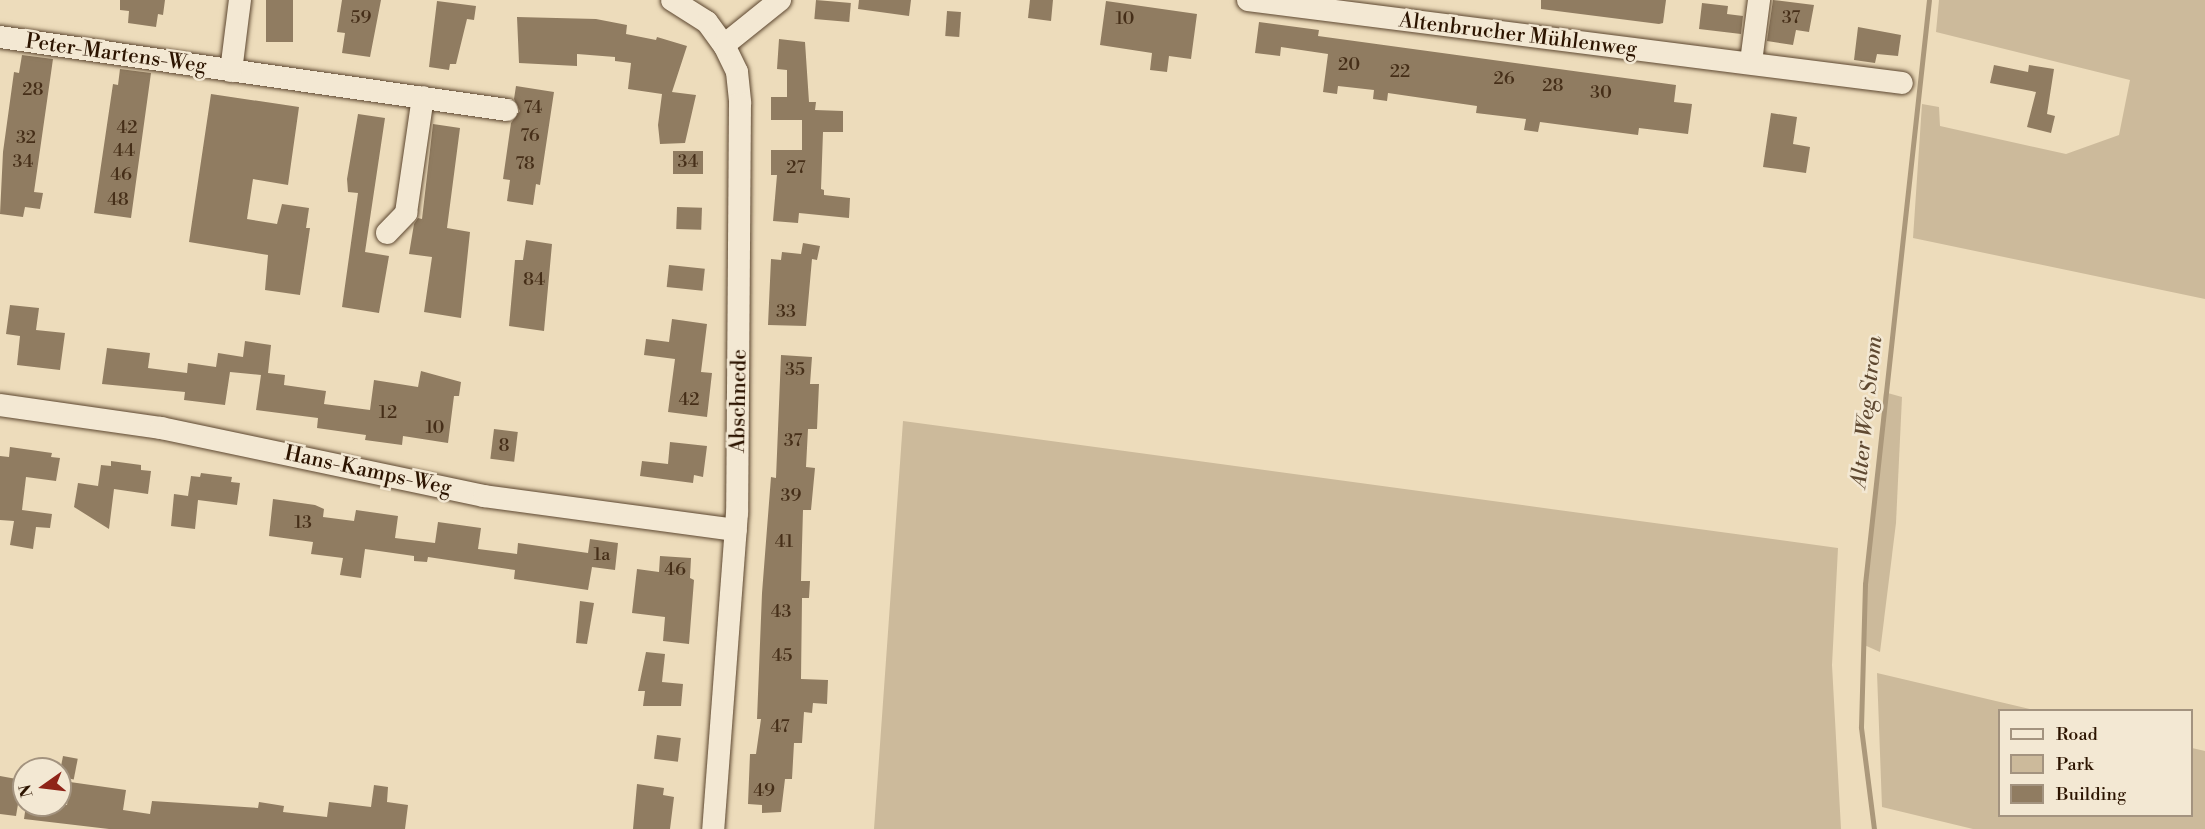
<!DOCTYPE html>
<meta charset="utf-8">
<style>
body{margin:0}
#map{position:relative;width:2205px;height:829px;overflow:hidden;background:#eddcbb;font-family:"Libre Bodoni",serif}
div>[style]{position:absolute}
.green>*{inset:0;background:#ccba9b}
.stream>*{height:5px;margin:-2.5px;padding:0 2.5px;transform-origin:2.5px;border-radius:2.5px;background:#ab987b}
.building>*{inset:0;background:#907c61;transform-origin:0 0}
.roads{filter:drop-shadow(0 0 2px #5c462f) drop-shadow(0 0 2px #5c462f)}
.minor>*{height:22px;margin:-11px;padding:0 11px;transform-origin:11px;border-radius:11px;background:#f3e8d3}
span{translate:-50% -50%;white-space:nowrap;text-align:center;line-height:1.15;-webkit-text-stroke:5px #f3e8d3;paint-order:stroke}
.number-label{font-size:18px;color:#452e18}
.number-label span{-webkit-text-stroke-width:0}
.street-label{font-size:21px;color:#2c1400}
.water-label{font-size:22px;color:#5f4931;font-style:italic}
.legend{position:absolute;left:1998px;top:709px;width:195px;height:108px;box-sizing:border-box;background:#f3e8d3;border:2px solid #a3937f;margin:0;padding:8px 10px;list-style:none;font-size:18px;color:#2c1400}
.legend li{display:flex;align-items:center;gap:12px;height:30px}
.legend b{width:30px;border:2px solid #a3937f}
.north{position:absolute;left:12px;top:757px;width:60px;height:60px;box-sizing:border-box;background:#f3e8d3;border:2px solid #a3937f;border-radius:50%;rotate:256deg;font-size:16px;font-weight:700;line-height:24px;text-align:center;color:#2c1400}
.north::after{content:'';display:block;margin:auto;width:21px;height:27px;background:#8f2418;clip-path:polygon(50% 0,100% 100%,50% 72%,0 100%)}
</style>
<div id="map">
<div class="green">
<div style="clip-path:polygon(1939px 0,2205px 0,2205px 299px,1913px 238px,1922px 104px,1939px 107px,1940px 126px,2066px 154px,2119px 135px,2130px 80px,1936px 32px)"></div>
<div style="clip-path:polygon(1884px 392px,1902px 397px,1896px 523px,1880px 652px,1862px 644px)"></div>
<div style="clip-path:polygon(903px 421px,1838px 548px,1832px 665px,1841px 829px,874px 829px)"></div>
<div style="clip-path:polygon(1877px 673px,2034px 710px,2000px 710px,2000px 816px,2192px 816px,2192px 748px,2205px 751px,2205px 829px,1973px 829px,1882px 807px)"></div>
</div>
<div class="stream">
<div style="left:1874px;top:829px;width:103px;rotate:-97.3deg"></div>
<div style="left:1861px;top:727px;width:143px;rotate:-88.4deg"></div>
<div style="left:1865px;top:584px;width:587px;rotate:-83.75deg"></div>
</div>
<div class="building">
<div style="clip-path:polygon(120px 0,165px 0,163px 15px,158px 14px,156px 27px,128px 23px,129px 11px,120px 10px)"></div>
<div style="left:266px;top:0;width:27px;height:42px"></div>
<div style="clip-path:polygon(342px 0,381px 0,370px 57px,342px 53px,345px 33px,337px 32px)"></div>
<div style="left:816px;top:0;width:35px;height:19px;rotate:5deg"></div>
<div style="clip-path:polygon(859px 0,911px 0,909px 16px,858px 9px)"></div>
<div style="clip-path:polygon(1030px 0,1053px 0,1051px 21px,1028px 18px)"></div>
<div style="clip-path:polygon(1541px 0,1666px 0,1663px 23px,1659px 24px,1541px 9px)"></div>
<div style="clip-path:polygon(1773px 0,1814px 5px,1809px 32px,1796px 30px,1793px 45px,1767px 41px)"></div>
<div style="clip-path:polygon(437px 1px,476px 6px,474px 20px,467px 19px,456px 64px,450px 64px,449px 70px,429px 67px)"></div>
<div style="clip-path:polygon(1106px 1px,1197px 14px,1191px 59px,1169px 56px,1167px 72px,1150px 70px,1152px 53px,1100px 45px)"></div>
<div style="clip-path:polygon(1702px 3px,1728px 6px,1727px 14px,1743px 16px,1741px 34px,1699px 29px)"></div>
<div style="left:947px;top:11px;width:14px;height:25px;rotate:4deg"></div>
<div style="clip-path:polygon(517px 17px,596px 19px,627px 25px,626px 34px,656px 40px,657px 37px,687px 46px,672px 92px,696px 95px,685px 143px,660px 144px,658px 125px,662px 94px,628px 89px,631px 63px,615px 61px,615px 57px,577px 54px,577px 66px,519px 63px)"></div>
<div style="clip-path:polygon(1259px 22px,1319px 30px,1318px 36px,1676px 85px,1674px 102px,1692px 104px,1688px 134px,1639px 128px,1638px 135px,1540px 122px,1538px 132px,1524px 130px,1526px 119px,1476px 113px,1477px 106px,1388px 93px,1387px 101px,1373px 99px,1374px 90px,1338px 86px,1337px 94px,1323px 92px,1328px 54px,1281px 47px,1280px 56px,1255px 53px)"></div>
<div style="clip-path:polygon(1858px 27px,1901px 35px,1898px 56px,1877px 54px,1875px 63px,1854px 60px)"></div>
<div style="clip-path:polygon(779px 39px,805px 42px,809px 102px,816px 102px,815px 110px,843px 111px,843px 132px,823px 132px,821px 189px,824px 190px,824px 195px,850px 198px,849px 218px,799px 213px,798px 223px,773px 221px,777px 175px,771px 175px,771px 150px,802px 150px,802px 120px,771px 120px,771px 97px,787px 97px,787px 70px,777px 69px)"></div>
<div style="clip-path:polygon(22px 55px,53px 59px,34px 192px,43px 193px,40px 209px,25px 207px,23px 217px,0 214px,3px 152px,14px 72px,19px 73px)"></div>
<div style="clip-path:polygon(1994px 65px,2028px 72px,2029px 65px,2054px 69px,2047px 114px,2055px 116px,2051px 133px,2027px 127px,2036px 92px,1990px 83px)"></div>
<div style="clip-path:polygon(120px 69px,151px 73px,131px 218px,94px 213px,113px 84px,118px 85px)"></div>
<div style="clip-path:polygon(516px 86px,554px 92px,540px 185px,536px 184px,533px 205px,507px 201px,510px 180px,503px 179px,511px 123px,520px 111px,514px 99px)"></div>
<div style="clip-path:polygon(211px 94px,299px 107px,288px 185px,253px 179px,247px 219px,277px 224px,282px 204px,309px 208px,306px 228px,310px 228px,300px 295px,265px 290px,268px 255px,189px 242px)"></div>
<div style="clip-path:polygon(1771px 113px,1797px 117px,1793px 144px,1810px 147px,1806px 173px,1763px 167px)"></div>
<div style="clip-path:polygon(358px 114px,385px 118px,365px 252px,389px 256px,379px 313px,342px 307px,358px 193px,348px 192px,347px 179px)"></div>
<div style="clip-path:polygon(433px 124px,460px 128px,447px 228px,470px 232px,461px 318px,424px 312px,432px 257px,409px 254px,414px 224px,418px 218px,422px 219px)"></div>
<div style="left:673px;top:151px;width:30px;height:23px"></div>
<div style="left:677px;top:207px;width:25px;height:22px;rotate:2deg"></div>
<div style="clip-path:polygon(526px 240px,552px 244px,544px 331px,509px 326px,515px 260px,523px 260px)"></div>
<div style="clip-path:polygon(803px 243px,820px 246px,817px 260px,812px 259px,806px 326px,768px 325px,771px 259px,781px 260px,782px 252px,801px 254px)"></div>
<div style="left:669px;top:265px;width:36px;height:22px;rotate:6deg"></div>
<div style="clip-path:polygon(10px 305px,39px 308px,36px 330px,65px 333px,60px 370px,17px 365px,20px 336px,6px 334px)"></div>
<div style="clip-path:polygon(672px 319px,707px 324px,701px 372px,712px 373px,707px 417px,668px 412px,675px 359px,644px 355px,646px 339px,669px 342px)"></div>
<div style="clip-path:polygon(245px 341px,271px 345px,268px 373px,285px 375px,284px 385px,326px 391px,324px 404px,370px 410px,374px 380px,418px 387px,421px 371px,461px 382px,459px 396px,454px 396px,448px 443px,403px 436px,402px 445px,365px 440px,366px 435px,317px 428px,318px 418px,256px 410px,261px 375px,230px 372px,225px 405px,184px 400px,185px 392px,102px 384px,107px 348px,150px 353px,148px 368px,187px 373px,188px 363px,216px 367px,218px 353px,243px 357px)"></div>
<div style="clip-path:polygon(781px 355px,812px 357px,810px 384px,819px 384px,817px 429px,808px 429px,806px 467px,815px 468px,811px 510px,803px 510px,801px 581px,810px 581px,809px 598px,802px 598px,801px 679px,828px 680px,827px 704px,813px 703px,812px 713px,804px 712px,802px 743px,794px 743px,792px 779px,785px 779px,781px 812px,762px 813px,762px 805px,748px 804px,750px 754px,756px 754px,761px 719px,757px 719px,762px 593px,771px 477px,776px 478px)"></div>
<div style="left:494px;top:429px;width:24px;height:30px;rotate:7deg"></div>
<div style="clip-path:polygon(670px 442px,707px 446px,703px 477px,694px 475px,693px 483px,640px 476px,642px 461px,668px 464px)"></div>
<div style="clip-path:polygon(10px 447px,52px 453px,51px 457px,60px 458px,56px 481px,26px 477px,22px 510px,52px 514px,50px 528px,36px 527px,33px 549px,10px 545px,14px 521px,0 520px,0 456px,9px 457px)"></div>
<div style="clip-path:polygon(111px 461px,141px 465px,141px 470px,151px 471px,148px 494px,114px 489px,109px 529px,74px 507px,78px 483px,98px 486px,101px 465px,111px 466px)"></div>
<div style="clip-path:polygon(201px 473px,232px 477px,231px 482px,240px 483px,237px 505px,198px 500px,195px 529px,171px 526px,174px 494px,188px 496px,191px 476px,200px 477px)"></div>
<div style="clip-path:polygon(273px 499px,315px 505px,324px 509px,323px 517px,354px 521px,356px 510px,398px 516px,395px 538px,435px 543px,438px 522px,481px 528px,478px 549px,517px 554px,518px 543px,588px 553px,590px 539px,618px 543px,615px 570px,592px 567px,588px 590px,514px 579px,515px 570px,428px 557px,427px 562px,414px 561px,414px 556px,365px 549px,361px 578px,340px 575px,343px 558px,311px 554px,313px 542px,269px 536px)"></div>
<div style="clip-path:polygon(660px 556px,691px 558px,690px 578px,694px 580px,689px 644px,663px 641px,665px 617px,632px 613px,637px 569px,659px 572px)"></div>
<div style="clip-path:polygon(580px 601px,594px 603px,587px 644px,576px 643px)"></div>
<div style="clip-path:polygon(646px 652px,665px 654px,662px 682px,683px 684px,681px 706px,643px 706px,645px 691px,638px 691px)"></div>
<div style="left:657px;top:735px;width:24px;height:24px;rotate:7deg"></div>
<div style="left:63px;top:756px;width:15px;height:21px;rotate:11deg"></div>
<div style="clip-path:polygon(0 776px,22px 780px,16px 816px,0 814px)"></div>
<div style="clip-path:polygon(70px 782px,126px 790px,123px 810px,150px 814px,152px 801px,258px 808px,259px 802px,284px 806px,283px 812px,327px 817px,329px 802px,371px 807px,374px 785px,388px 787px,387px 802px,408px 805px,405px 829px,109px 829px,24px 819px,26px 805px,67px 805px)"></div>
<div style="clip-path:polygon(637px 784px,664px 788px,663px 795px,674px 797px,670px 829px,633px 829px)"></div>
</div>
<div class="roads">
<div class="minor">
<div style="left:672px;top:0;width:41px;rotate:32.2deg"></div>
<div style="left:707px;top:22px;width:29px;rotate:54deg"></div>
<div style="left:724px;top:45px;width:30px;rotate:64deg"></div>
<div style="left:737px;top:72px;width:31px;rotate:84deg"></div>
<div style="left:740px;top:103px;width:410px;rotate:90.4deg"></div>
<div style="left:737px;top:513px;width:317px;rotate:94.3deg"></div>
<div style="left:1248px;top:0;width:659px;rotate:7.23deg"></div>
<div style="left:0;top:37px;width:512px;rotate:8.19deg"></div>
<div style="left:724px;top:45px;width:72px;rotate:-38.8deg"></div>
<div style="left:1751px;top:62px;width:63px;rotate:-82.6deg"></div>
<div style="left:231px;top:71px;width:72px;rotate:-82.8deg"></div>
<div style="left:387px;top:233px;width:28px;rotate:-46deg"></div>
<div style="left:406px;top:213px;width:117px;rotate:-81.7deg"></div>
<div style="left:0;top:405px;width:163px;rotate:8.1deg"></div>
<div style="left:161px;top:428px;width:330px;rotate:11.9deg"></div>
<div style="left:484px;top:496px;width:254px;rotate:7.7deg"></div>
</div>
</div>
<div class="number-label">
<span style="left:361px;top:18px">59</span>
<span style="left:1791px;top:18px">37</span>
<span style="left:1125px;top:19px">10</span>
<span style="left:1349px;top:65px">20</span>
<span style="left:1400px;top:72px">22</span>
<span style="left:1504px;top:79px">26</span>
<span style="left:1553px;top:86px">28</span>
<span style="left:33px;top:90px">28</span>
<span style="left:1601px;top:93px">30</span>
<span style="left:533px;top:108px">74</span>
<span style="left:127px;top:128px">42</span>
<span style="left:530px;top:136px">76</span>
<span style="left:26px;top:138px">32</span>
<span style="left:124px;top:151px">44</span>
<span style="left:23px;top:162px">34</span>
<span style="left:688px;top:162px">34</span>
<span style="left:525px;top:164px">78</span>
<span style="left:796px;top:168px">27</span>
<span style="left:121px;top:175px">46</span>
<span style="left:118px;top:200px">48</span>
<span style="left:534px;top:280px">84</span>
<span style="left:786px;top:312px">33</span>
<span style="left:795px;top:370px">35</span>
<span style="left:689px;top:400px">42</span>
<span style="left:388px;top:413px">12</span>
<span style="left:435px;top:428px">10</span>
<span style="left:793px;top:441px">37</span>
<span style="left:504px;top:446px">8</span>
<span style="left:791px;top:496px">39</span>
<span style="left:303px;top:523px">13</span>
<span style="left:784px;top:542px">41</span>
<span style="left:602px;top:555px">1a</span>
<span style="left:675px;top:570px">46</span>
<span style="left:781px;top:612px">43</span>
<span style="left:782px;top:656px">45</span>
<span style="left:780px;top:727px">47</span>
<span style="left:764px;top:791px">49</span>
</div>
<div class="street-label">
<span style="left:1518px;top:35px;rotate:7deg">Altenbrucher Mühlenweg</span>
<span style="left:116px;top:54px;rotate:8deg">Peter-Martens-Weg</span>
<span style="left:739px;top:401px;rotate:-89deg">Abschnede</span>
<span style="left:368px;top:471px;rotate:12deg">Hans-Kamps-Weg</span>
</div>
<div class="water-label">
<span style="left:1867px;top:412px;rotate:-84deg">Alter Weg Strom</span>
</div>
<ul class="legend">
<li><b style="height:8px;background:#f3e8d3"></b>Road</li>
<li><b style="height:16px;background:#ccba9b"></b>Park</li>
<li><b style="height:16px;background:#907c61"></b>Building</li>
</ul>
<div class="north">N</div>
</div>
